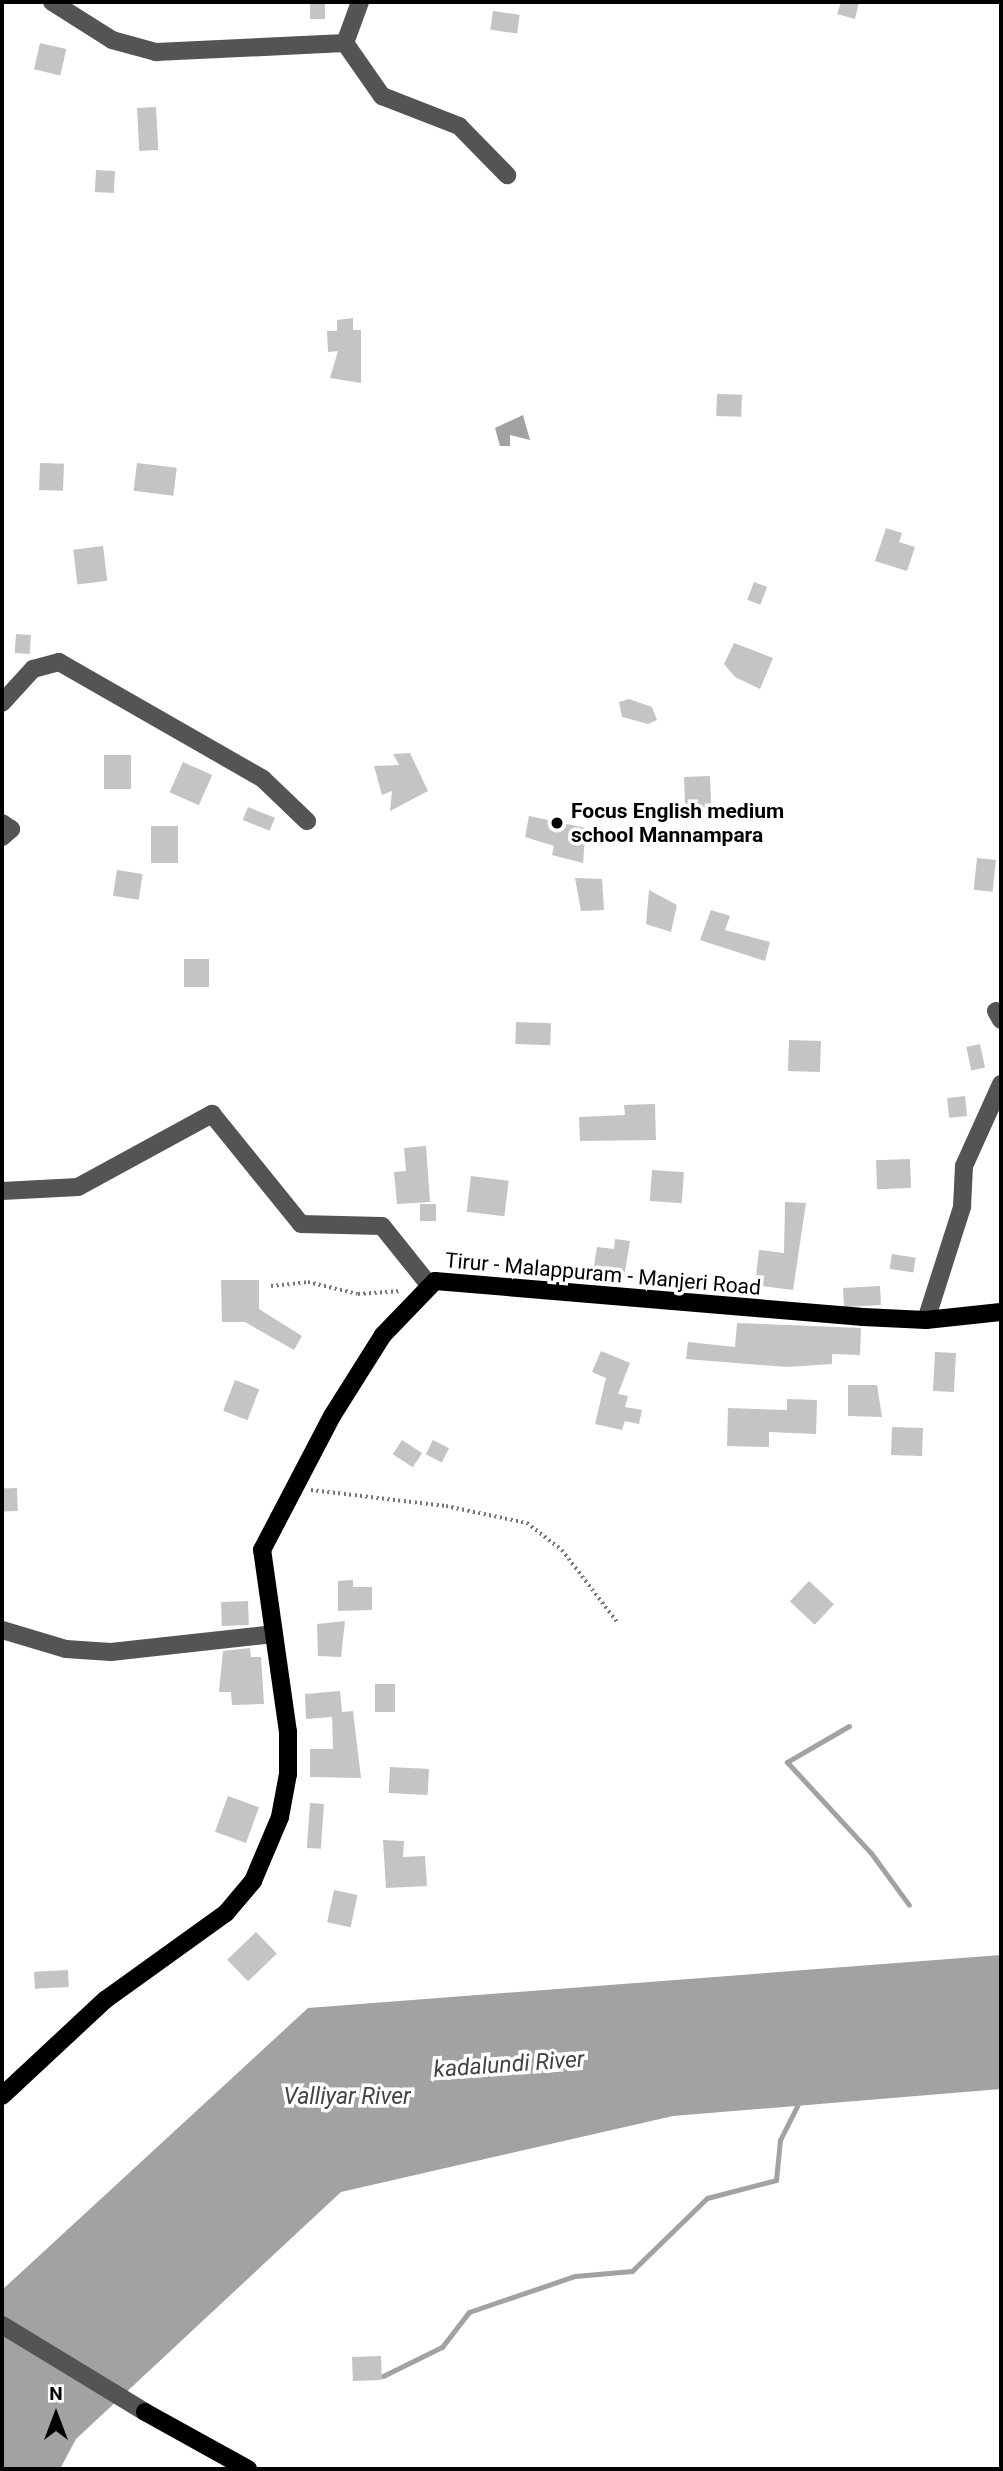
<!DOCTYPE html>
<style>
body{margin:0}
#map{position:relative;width:1003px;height:2471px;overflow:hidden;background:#fff;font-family:Roboto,sans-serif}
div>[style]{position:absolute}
.water>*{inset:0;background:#a2a2a2}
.stream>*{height:5px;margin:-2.5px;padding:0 2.5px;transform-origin:2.5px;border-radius:2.5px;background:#a2a2a2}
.building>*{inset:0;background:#c4c4c4;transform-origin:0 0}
.path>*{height:3.5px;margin-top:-1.75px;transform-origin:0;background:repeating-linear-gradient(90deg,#767676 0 2px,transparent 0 5.5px)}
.minor>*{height:18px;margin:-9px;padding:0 9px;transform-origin:9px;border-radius:9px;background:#545454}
.major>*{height:18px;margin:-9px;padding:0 9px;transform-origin:9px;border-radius:9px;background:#000}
.dots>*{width:19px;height:19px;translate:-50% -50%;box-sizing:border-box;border:4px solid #fff;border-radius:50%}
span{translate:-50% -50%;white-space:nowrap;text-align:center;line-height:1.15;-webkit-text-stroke:7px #fff;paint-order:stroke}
.poi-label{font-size:21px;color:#000;font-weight:700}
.left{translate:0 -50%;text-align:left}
.street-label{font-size:21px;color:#000}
.water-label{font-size:23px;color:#434343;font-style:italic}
.frame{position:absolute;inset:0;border:4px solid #000;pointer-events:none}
.north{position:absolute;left:21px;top:2380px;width:70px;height:70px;-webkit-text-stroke:5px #fff;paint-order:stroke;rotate:0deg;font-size:19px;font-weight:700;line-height:28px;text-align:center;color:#000}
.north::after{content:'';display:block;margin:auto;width:24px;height:32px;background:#000;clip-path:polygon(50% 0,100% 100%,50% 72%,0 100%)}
</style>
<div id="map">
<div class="water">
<div style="clip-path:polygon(523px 415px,530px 440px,510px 435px,510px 446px,500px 446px,495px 428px)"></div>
<div style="clip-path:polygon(1001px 1955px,1001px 2089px,673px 2116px,341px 2192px,76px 2439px,60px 2469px,2px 2469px,2px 2290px,308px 2008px)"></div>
</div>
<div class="stream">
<div style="left:849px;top:1726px;width:72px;rotate:149.9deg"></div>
<div style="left:787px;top:1762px;width:124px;rotate:47.3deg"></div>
<div style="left:871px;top:1853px;width:64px;rotate:53.8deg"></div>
<div style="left:383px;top:2376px;width:66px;rotate:-26.2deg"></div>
<div style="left:442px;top:2347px;width:44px;rotate:-52.4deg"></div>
<div style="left:469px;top:2312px;width:112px;rotate:-18.8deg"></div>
<div style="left:575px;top:2276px;width:57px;rotate:-5deg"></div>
<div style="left:632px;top:2271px;width:105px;rotate:-44.2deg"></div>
<div style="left:707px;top:2198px;width:71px;rotate:-14.6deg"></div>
<div style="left:776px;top:2180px;width:40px;rotate:-84.3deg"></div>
<div style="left:780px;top:2140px;width:45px;rotate:-63.4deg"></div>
</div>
<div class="building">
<div style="left:310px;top:2px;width:15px;height:17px"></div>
<div style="clip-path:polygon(841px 2px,859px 2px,855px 19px,837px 14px)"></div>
<div style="left:493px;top:11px;width:27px;height:19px;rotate:8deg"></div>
<div style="left:40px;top:43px;width:27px;height:27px;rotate:13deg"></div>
<div style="left:156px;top:107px;width:43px;height:19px;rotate:87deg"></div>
<div style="left:96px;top:170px;width:19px;height:22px;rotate:3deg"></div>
<div style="clip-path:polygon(353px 318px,353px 330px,361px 330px,361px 383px,330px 378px,338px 351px,328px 352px,327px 331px,337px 331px,337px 320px)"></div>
<div style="left:717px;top:394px;width:25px;height:22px;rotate:2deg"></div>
<div style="left:40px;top:463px;width:24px;height:27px;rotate:2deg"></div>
<div style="left:137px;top:463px;width:40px;height:28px;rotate:7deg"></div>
<div style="clip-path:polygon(886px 528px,902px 533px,899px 542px,915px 547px,907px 571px,875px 561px)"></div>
<div style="left:103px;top:546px;width:35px;height:30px;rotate:83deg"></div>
<div style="left:754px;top:582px;width:14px;height:19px;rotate:21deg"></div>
<div style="left:16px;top:634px;width:15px;height:19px;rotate:4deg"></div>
<div style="clip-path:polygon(734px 643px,773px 658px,760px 689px,735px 677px,724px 664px)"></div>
<div style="clip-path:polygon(629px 699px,652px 707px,657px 720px,648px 724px,622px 717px,619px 702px)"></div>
<div style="clip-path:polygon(410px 753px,428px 791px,390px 811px,392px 791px,382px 795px,374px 766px,399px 765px,393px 754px)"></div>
<div style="left:104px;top:755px;width:27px;height:34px"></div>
<div style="left:183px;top:762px;width:32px;height:33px;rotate:24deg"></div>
<div style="left:710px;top:776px;width:31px;height:26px;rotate:88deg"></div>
<div style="left:248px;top:807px;width:29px;height:14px;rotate:22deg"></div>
<div style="clip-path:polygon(529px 816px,586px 828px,583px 863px,552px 855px,554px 846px,525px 837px)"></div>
<div style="left:151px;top:826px;width:27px;height:37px"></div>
<div style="left:977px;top:858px;width:19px;height:32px;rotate:6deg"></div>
<div style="left:117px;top:870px;width:26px;height:26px;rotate:9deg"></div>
<div style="clip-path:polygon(575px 878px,602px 879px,604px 910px,581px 911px)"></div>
<div style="clip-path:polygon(649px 890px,677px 905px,671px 932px,646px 924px)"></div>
<div style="clip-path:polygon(711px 910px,730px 916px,725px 930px,770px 942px,765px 961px,700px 940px)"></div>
<div style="left:184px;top:959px;width:25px;height:28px"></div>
<div style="left:516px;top:1022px;width:35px;height:22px;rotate:2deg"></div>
<div style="left:789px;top:1040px;width:32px;height:31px;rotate:2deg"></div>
<div style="left:980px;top:1044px;width:24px;height:14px;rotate:78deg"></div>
<div style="left:965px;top:1096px;width:20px;height:18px;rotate:84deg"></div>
<div style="clip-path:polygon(655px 1104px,656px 1140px,580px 1141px,579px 1117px,625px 1115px,624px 1105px)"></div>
<div style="clip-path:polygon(426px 1146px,430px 1202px,397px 1204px,394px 1172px,406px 1171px,404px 1148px)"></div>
<div style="left:910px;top:1159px;width:29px;height:34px;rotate:88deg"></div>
<div style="left:652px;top:1170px;width:32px;height:31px;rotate:4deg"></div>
<div style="left:471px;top:1176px;width:38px;height:36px;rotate:7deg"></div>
<div style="clip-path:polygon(785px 1202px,806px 1203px,793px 1290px,755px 1285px,759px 1250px,784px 1253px)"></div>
<div style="left:436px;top:1204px;width:17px;height:16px;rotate:90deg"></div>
<div style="clip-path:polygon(615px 1239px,630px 1241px,624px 1278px,593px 1273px,597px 1247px,614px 1249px)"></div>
<div style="left:892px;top:1254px;width:24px;height:15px;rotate:9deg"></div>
<div style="clip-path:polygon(221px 1280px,259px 1280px,259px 1309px,302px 1336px,294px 1350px,245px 1322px,222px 1322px)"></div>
<div style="left:880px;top:1286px;width:19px;height:37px;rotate:87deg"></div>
<div style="clip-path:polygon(737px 1323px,861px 1328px,860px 1355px,832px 1354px,832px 1364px,787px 1367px,686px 1359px,688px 1342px,735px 1347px)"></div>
<div style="clip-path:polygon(601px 1351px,630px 1363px,618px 1394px,628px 1396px,625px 1407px,642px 1410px,639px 1424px,625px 1421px,622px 1430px,595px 1424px,606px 1378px,592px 1372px)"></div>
<div style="left:935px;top:1352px;width:21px;height:39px;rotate:3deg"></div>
<div style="left:235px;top:1380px;width:26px;height:33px;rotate:21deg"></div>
<div style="clip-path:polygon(848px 1385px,877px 1385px,882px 1417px,848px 1416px)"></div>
<div style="clip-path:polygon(787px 1399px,817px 1400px,816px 1434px,769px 1432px,769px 1447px,727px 1446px,728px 1408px,787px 1410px)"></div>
<div style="left:892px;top:1427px;width:31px;height:28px;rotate:2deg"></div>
<div style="left:402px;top:1440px;width:24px;height:17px;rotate:33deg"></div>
<div style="left:433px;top:1440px;width:18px;height:16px;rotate:27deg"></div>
<div style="left:17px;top:1488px;width:23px;height:15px;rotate:88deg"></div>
<div style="clip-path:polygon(353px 1580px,353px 1587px,372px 1587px,372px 1610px,338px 1611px,338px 1581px)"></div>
<div style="left:809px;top:1581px;width:34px;height:28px;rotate:43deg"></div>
<div style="left:248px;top:1601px;width:24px;height:27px;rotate:88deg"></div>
<div style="clip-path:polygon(345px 1621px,341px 1657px,318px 1656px,317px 1624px)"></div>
<div style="clip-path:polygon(250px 1648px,251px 1657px,261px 1657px,264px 1704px,232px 1705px,231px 1692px,219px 1692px,223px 1651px)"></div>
<div style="left:375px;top:1684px;width:20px;height:28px"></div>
<div style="clip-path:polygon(340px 1691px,342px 1712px,353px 1711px,361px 1778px,310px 1777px,310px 1749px,333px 1749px,332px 1717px,306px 1719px,305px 1694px)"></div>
<div style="left:390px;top:1767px;width:39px;height:26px;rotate:3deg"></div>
<div style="left:228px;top:1796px;width:33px;height:38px;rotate:20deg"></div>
<div style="left:310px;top:1803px;width:14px;height:45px;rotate:4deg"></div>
<div style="clip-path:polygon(383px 1840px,404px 1841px,403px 1857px,425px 1856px,427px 1886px,386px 1888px)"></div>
<div style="left:334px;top:1890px;width:24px;height:33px;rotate:12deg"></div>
<div style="left:256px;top:1932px;width:30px;height:40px;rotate:46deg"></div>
<div style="left:68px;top:1970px;width:17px;height:34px;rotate:87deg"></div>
<div style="left:381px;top:2356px;width:24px;height:29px;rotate:88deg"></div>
</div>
<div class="path">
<div style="left:271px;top:1286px;width:37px;rotate:-6deg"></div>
<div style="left:308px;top:1282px;width:51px;rotate:13.5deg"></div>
<div style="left:358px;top:1294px;width:43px;rotate:-4deg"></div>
<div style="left:311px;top:1490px;width:136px;rotate:6.8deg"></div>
<div style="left:446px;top:1506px;width:83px;rotate:11.9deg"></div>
<div style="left:527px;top:1523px;width:44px;rotate:37.6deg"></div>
<div style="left:562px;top:1550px;width:92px;rotate:52.5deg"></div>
</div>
<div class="minor">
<div style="left:52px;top:2px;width:71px;rotate:32.3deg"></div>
<div style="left:112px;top:40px;width:46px;rotate:15.3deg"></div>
<div style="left:156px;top:52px;width:189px;rotate:-2.7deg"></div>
<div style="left:345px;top:43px;width:44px;rotate:-69.9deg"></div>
<div style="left:345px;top:43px;width:65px;rotate:55.1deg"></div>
<div style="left:382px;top:96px;width:83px;rotate:21.3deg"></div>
<div style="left:459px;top:126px;width:69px;rotate:45.6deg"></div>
<div style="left:2px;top:703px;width:46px;rotate:-47.6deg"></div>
<div style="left:33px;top:669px;width:27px;rotate:-15deg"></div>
<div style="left:59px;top:662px;width:235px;rotate:29.8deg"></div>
<div style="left:263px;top:779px;width:61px;rotate:43.7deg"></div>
<div style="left:2px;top:823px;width:11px;rotate:34deg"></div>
<div style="left:11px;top:829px;width:12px;rotate:138deg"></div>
<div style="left:996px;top:1011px;width:10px;rotate:61deg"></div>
<div style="left:2px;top:1191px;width:76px;rotate:-3deg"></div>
<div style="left:78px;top:1187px;width:153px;rotate:-28.6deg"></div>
<div style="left:212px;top:1114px;width:141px;rotate:51deg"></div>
<div style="left:301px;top:1224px;width:81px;rotate:1.4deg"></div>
<div style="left:382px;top:1226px;width:77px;rotate:51.3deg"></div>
<div style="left:926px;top:1320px;width:119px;rotate:-72.3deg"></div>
<div style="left:962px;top:1207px;width:41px;rotate:-87.2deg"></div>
<div style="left:964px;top:1166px;width:90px;rotate:-65.7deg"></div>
<div style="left:2px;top:1630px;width:67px;rotate:16.5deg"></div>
<div style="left:66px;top:1649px;width:45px;rotate:3.8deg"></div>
<div style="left:111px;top:1652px;width:164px;rotate:-6.3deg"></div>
<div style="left:2px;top:2325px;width:167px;rotate:31.3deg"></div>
</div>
<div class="major">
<div style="left:2px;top:2096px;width:141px;rotate:-43deg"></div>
<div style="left:105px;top:2000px;width:149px;rotate:-35.7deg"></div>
<div style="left:226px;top:1913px;width:42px;rotate:-49.8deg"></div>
<div style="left:253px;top:1881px;width:69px;rotate:-67.1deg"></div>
<div style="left:280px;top:1817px;width:44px;rotate:-79.5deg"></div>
<div style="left:288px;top:1774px;width:42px;rotate:-90deg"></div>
<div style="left:288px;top:1732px;width:184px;rotate:-98.1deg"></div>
<div style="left:262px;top:1550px;width:151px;rotate:-62.4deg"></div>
<div style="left:332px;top:1416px;width:96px;rotate:-57.8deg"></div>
<div style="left:383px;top:1335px;width:75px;rotate:-46.1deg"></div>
<div style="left:435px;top:1281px;width:430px;rotate:4.8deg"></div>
<div style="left:863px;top:1317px;width:63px;rotate:2.7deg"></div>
<div style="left:926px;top:1320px;width:75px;rotate:-6.1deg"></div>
<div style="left:145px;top:2412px;width:118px;rotate:29deg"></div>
</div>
<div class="dots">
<div style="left:557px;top:823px;background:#000"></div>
</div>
<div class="poi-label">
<span class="left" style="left:571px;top:823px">Focus English medium<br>school Mannampara</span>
</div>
<div class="street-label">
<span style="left:603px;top:1274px;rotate:5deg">Tirur - Malappuram - Manjeri Road</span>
</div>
<div class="water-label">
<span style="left:509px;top:2065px;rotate:-4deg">kadalundi River</span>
<span style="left:347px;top:2097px">Valliyar River</span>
</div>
<div class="frame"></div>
<div class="north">N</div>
</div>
